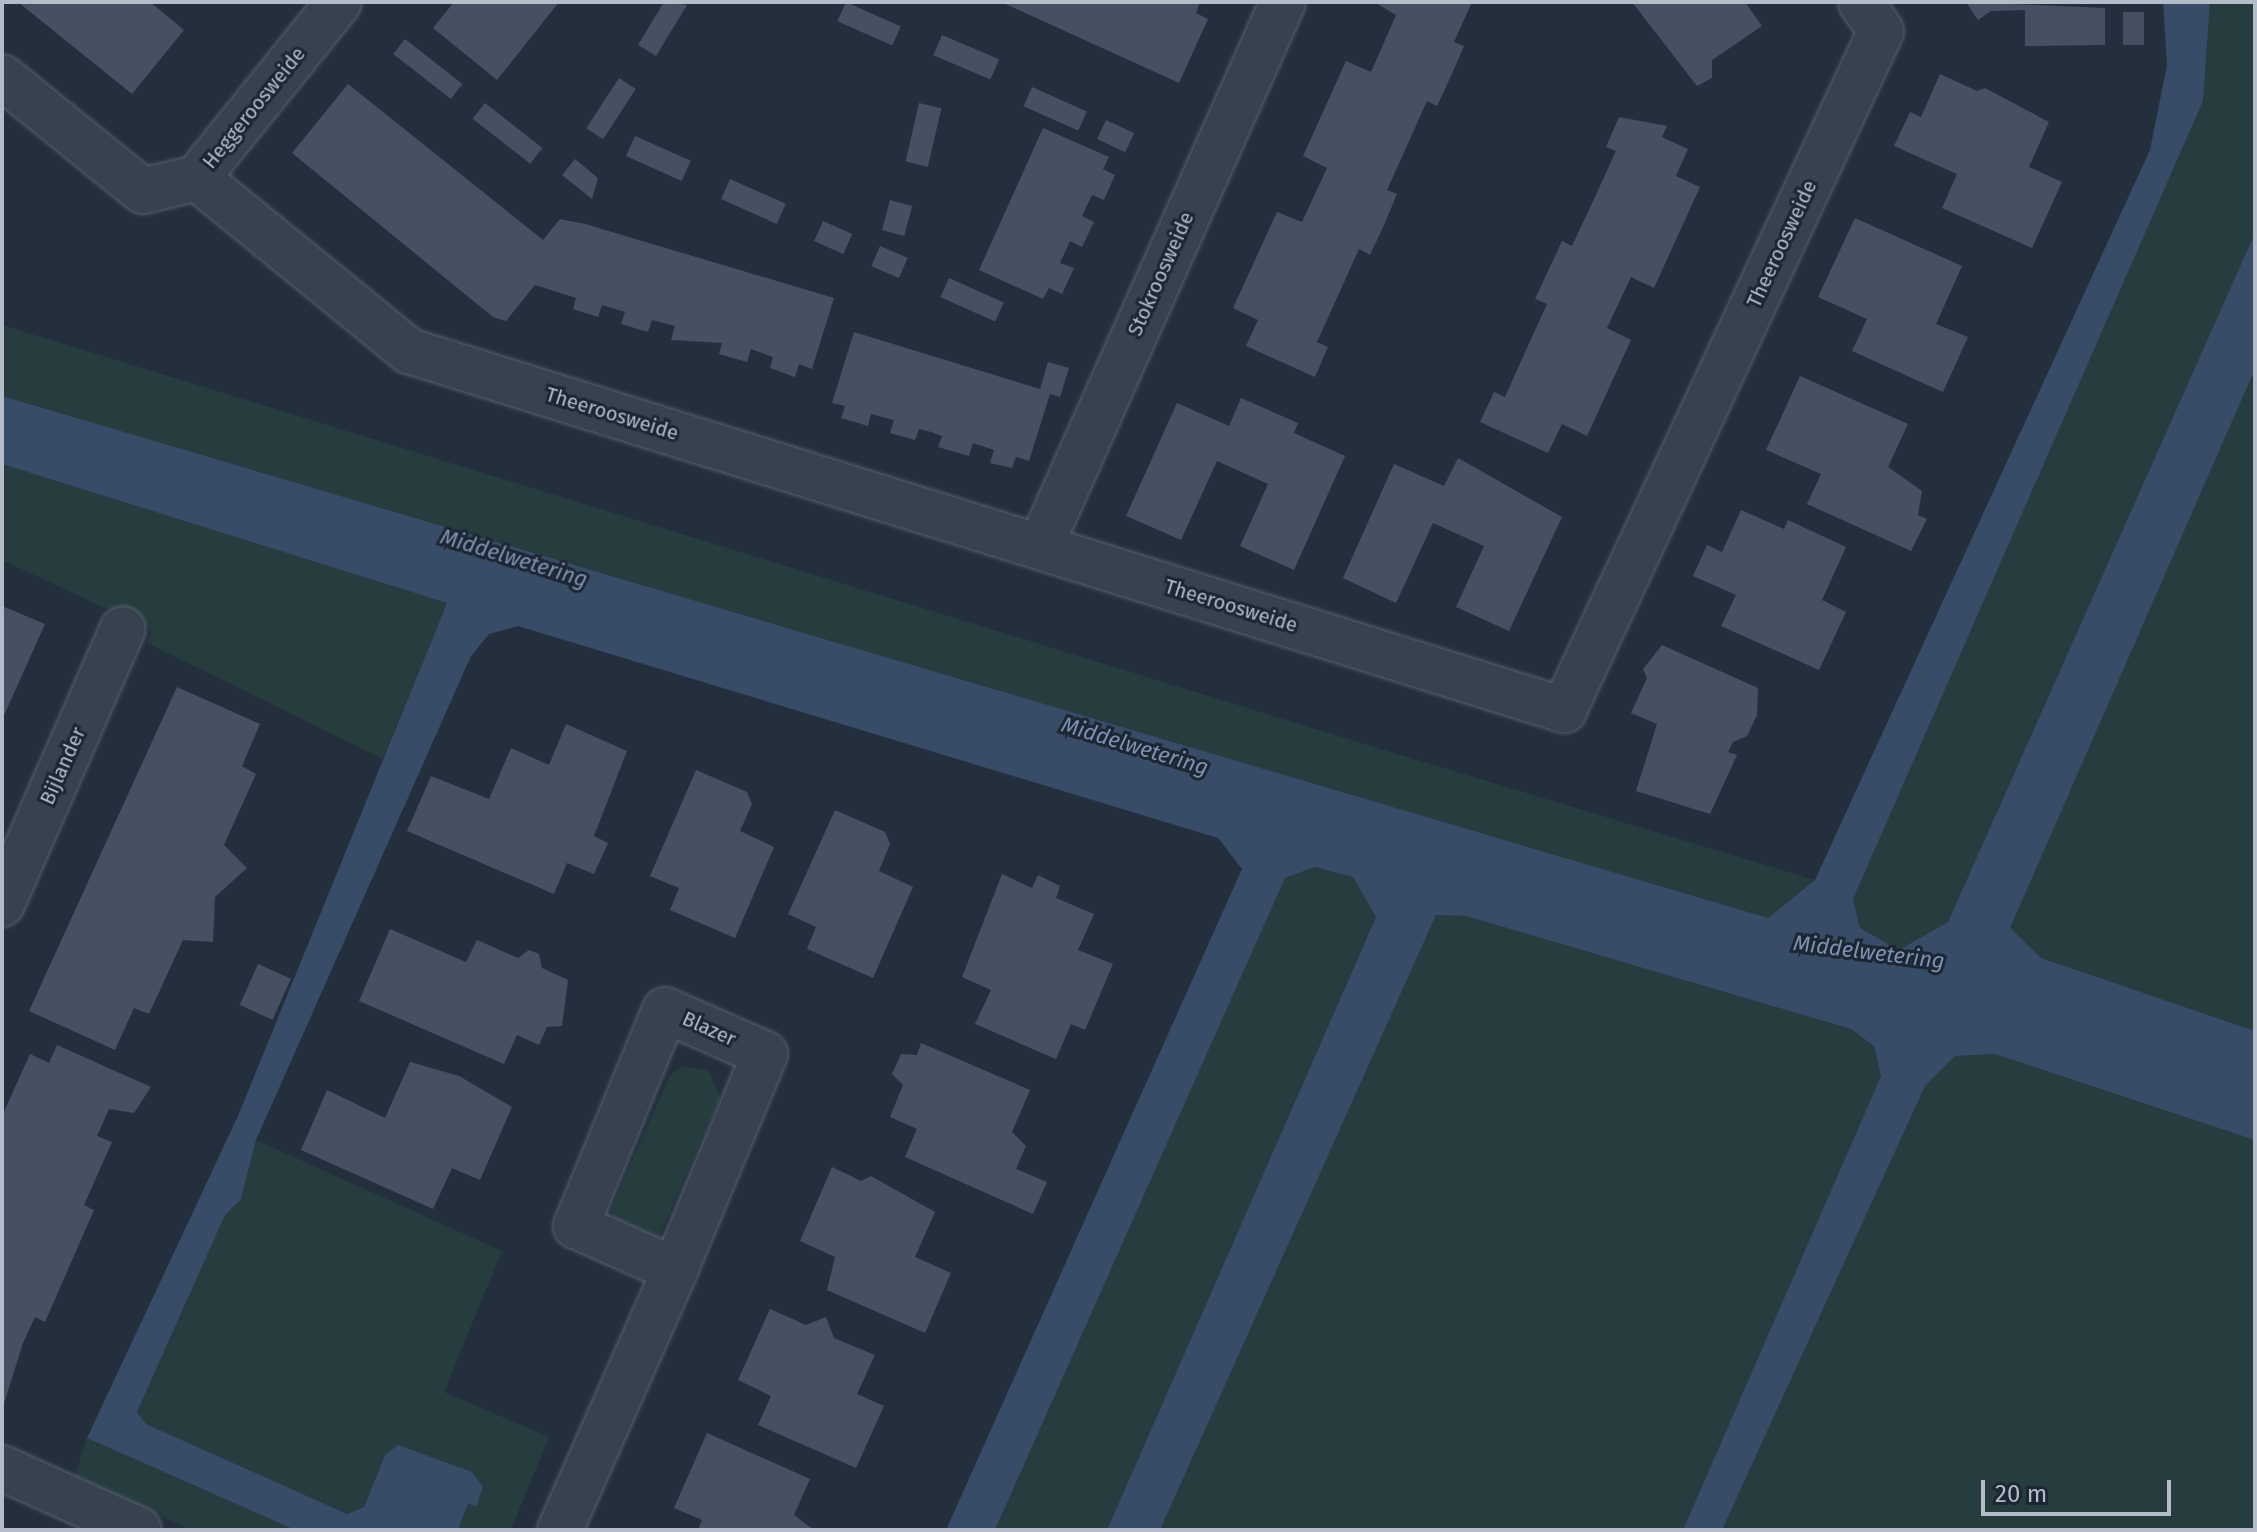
<!DOCTYPE html>
<style>
body{margin:0}
#map{position:relative;width:2257px;height:1532px;overflow:hidden;background:#242f3e;font-family:"Fira Sans",sans-serif}
div>[style]{position:absolute}
.green>*{inset:0;background:#263c3f}
.water>*{inset:0;background:#394c67}
.building>*{inset:0;background:#455162;transform-origin:0 0}
.roads{filter:drop-shadow(0 0 2px #565f6c) drop-shadow(0 0 2px #565f6c)}
.minor>*{height:44px;margin:-22px;padding:0 22px;transform-origin:22px;border-radius:22px;background:#38414e}
span{translate:-50% -50%;white-space:nowrap;text-align:center;line-height:1.15;-webkit-text-stroke:6px #1d2633;paint-order:stroke}
.street-label{font-size:20px;color:#b4bcc9}
.water-label{font-size:22px;color:#7c92b1;font-style:italic}
.frame{position:absolute;inset:0;border:4px solid #b4bcc9;pointer-events:none}
.scale{position:absolute;left:1981px;top:1480px;width:190px;height:36px;box-sizing:border-box;border:4px solid #b4bcc9;border-top:0;padding-left:10px;font-size:24px;line-height:28px;white-space:nowrap;color:#b4bcc9;-webkit-text-stroke:6px #1d2633;paint-order:stroke}
</style>
<div id="map">
<div class="green">
<div style="clip-path:polygon(2210px 2px,2255px 2px,2255px 233px,1948px 922px,1899px 950px,1860px 928px,1853px 899px,2203px 101px)"></div>
<div style="clip-path:polygon(2px 325px,1371px 746px,1815px 880px,1768px 918px,1742px 916px,2px 396px)"></div>
<div style="clip-path:polygon(2255px 369px,2255px 1031px,2040px 958px,2009px 928px)"></div>
<div style="clip-path:polygon(2px 464px,447px 603px,383px 759px,147px 643px,152px 630px,2px 560px)"></div>
<div style="clip-path:polygon(1315px 867px,1353px 877px,1376px 916px,1107px 1530px,995px 1530px,1285px 878px)"></div>
<div style="clip-path:polygon(1436px 915px,1466px 916px,1851px 1029px,1874px 1046px,1881px 1076px,1683px 1530px,1160px 1530px)"></div>
<div style="clip-path:polygon(1995px 1054px,2255px 1140px,2255px 1530px,1722px 1530px,1925px 1086px,1955px 1056px)"></div>
<div style="clip-path:polygon(683px 1066px,709px 1070px,720px 1098px,659px 1236px,641px 1240px,616px 1225px,611px 1208px,670px 1075px)"></div>
<div style="clip-path:polygon(256px 1140px,502px 1251px,444px 1392px,549px 1437px,511px 1530px,458px 1530px,467px 1502px,476px 1506px,385px 1455px,364px 1507px,347px 1514px,146px 1424px,137px 1412px,225px 1215px,241px 1199px)"></div>
<div style="clip-path:polygon(87px 1438px,295px 1530px,192px 1530px,74px 1479px)"></div>
</div>
<div class="water">
<div style="clip-path:polygon(2163px 2px,2210px 2px,2203px 101px,1853px 899px,1860px 928px,1899px 950px,1948px 922px,2255px 233px,2255px 369px,2010px 928px,2041px 958px,2255px 1031px,2255px 1140px,1995px 1054px,1955px 1056px,1925px 1086px,1722px 1530px,1683px 1530px,1881px 1076px,1874px 1046px,1851px 1029px,1466px 916px,1436px 915px,1160px 1530px,1107px 1530px,1376px 917px,1353px 877px,1315px 867px,1285px 878px,995px 1530px,946px 1530px,1242px 869px,1218px 838px,518px 626px,489px 634px,471px 656px,256px 1140px,241px 1199px,225px 1215px,137px 1412px,146px 1424px,347px 1514px,364px 1507px,385px 1455px,398px 1445px,472px 1472px,483px 1487px,476px 1507px,468px 1503px,458px 1530px,295px 1530px,87px 1438px,238px 1116px,447px 603px,2px 464px,2px 396px,1768px 918px,1815px 880px,2150px 150px,2167px 65px)"></div>
</div>
<div class="building">
<div style="clip-path:polygon(18px 2px,150px 2px,184px 30px,132px 94px)"></div>
<div style="clip-path:polygon(454px 2px,559px 2px,497px 80px,433px 28px)"></div>
<div style="clip-path:polygon(664px 2px,687px 5px,656px 56px,638px 45px)"></div>
<div style="left:846px;top:2px;width:60px;height:21px;rotate:24deg"></div>
<div style="clip-path:polygon(1001px 2px,1200px 2px,1196px 13px,1208px 19px,1179px 83px)"></div>
<div style="clip-path:polygon(1374px 2px,1472px 2px,1454px 42px,1464px 46px,1451px 76px,1437px 106px,1427px 101px,1387px 190px,1397px 194px,1384px 225px,1370px 255px,1359px 249px,1317px 342px,1328px 347px,1315px 377px,1246px 346px,1258px 320px,1233px 308px,1277px 212px,1302px 222px,1327px 168px,1303px 156px,1346px 61px,1371px 72px,1396px 15px)"></div>
<div style="clip-path:polygon(1632px 2px,1745px 2px,1762px 26px,1712px 60px,1712px 78px,1697px 86px)"></div>
<div style="clip-path:polygon(1966px 2px,2105px 8px,2105px 45px,2025px 46px,2025px 10px,1991px 11px,1978px 20px)"></div>
<div style="left:2123px;top:12px;width:21px;height:33px"></div>
<div style="left:942px;top:35px;width:62px;height:22px;rotate:23deg"></div>
<div style="left:405px;top:39px;width:73px;height:19px;rotate:38deg"></div>
<div style="clip-path:polygon(1940px 74px,1977px 91px,1985px 88px,2049px 122px,2029px 167px,2062px 182px,2032px 248px,1942px 208px,1957px 174px,1894px 146px,1910px 112px,1921px 117px)"></div>
<div style="left:619px;top:78px;width:20px;height:60px;rotate:33deg"></div>
<div style="clip-path:polygon(348px 84px,543px 240px,560px 219px,585px 224px,834px 298px,812px 369px,799px 364px,795px 377px,770px 368px,773px 357px,751px 349px,747px 362px,719px 354px,722px 343px,671px 340px,675px 326px,652px 320px,648px 332px,621px 324px,625px 312px,602px 305px,598px 317px,573px 309px,576px 298px,535px 285px,506px 321px,493px 317px,292px 153px)"></div>
<div style="left:1032px;top:87px;width:60px;height:21px;rotate:24deg"></div>
<div style="left:485px;top:103px;width:73px;height:20px;rotate:38deg"></div>
<div style="left:919px;top:103px;width:23px;height:60px;rotate:13deg"></div>
<div style="clip-path:polygon(1619px 117px,1667px 126px,1662px 137px,1688px 149px,1676px 176px,1700px 187px,1654px 288px,1631px 277px,1607px 328px,1631px 340px,1587px 436px,1562px 424px,1548px 453px,1480px 422px,1494px 392px,1505px 397px,1526px 350px,1547px 304px,1535px 299px,1562px 241px,1572px 246px,1594px 199px,1616px 151px,1606px 147px)"></div>
<div style="left:1106px;top:120px;width:31px;height:21px;rotate:25deg"></div>
<div style="clip-path:polygon(1043px 128px,1109px 157px,1103px 169px,1115px 175px,1104px 200px,1092px 195px,1082px 216px,1094px 222px,1082px 247px,1070px 241px,1060px 263px,1074px 268px,1062px 294px,1049px 288px,1043px 299px,979px 270px)"></div>
<div style="left:635px;top:136px;width:61px;height:22px;rotate:24deg"></div>
<div style="clip-path:polygon(575px 159px,598px 178px,592px 199px,562px 175px)"></div>
<div style="left:730px;top:179px;width:61px;height:22px;rotate:24deg"></div>
<div style="left:890px;top:200px;width:23px;height:31px;rotate:15deg"></div>
<div style="clip-path:polygon(1855px 218px,1962px 266px,1936px 324px,1968px 337px,1943px 392px,1852px 351px,1867px 319px,1818px 297px)"></div>
<div style="left:823px;top:221px;width:32px;height:22px;rotate:24deg"></div>
<div style="left:880px;top:246px;width:30px;height:22px;rotate:23deg"></div>
<div style="left:949px;top:278px;width:60px;height:21px;rotate:24deg"></div>
<div style="clip-path:polygon(854px 332px,1040px 389px,1048px 362px,1069px 368px,1060px 397px,1050px 394px,1029px 461px,1016px 457px,1012px 468px,990px 463px,994px 450px,973px 443px,969px 456px,938px 447px,942px 436px,931px 432px,919px 429px,915px 440px,890px 433px,894px 420px,882px 417px,871px 414px,868px 426px,841px 418px,845px 406px,832px 403px)"></div>
<div style="clip-path:polygon(1800px 376px,1908px 424px,1888px 467px,1922px 491px,1918px 515px,1927px 519px,1911px 551px,1807px 504px,1821px 474px,1766px 450px)"></div>
<div style="clip-path:polygon(1241px 398px,1298px 423px,1294px 433px,1345px 456px,1294px 570px,1240px 546px,1268px 484px,1217px 461px,1181px 540px,1126px 516px,1177px 403px,1229px 426px)"></div>
<div style="clip-path:polygon(1458px 458px,1562px 517px,1509px 631px,1456px 607px,1484px 546px,1433px 523px,1396px 603px,1343px 578px,1394px 464px,1444px 486px)"></div>
<div style="clip-path:polygon(1741px 510px,1784px 529px,1788px 520px,1846px 547px,1822px 600px,1846px 612px,1819px 670px,1721px 626px,1736px 595px,1693px 576px,1707px 545px,1722px 552px)"></div>
<div style="clip-path:polygon(2px 606px,45px 624px,2px 720px)"></div>
<div style="clip-path:polygon(1662px 645px,1758px 688px,1757px 715px,1747px 736px,1733px 742px,1728px 752px,1737px 755px,1710px 814px,1636px 791px,1657px 724px,1631px 713px,1647px 678px,1643px 669px)"></div>
<div style="clip-path:polygon(177px 687px,260px 724px,242px 766px,256px 774px,224px 845px,247px 868px,215px 897px,213px 942px,183px 940px,149px 1014px,134px 1008px,115px 1050px,29px 1011px)"></div>
<div style="clip-path:polygon(566px 724px,627px 751px,594px 836px,608px 843px,594px 874px,567px 863px,554px 894px,407px 831px,431px 776px,489px 799px,511px 748px,549px 765px)"></div>
<div style="clip-path:polygon(696px 770px,747px 792px,752px 804px,740px 831px,774px 847px,735px 938px,670px 910px,679px 888px,650px 876px)"></div>
<div style="clip-path:polygon(835px 810px,885px 832px,890px 844px,879px 871px,913px 887px,873px 978px,807px 949px,816px 927px,788px 914px)"></div>
<div style="clip-path:polygon(1002px 874px,1032px 888px,1038px 875px,1060px 886px,1056px 898px,1094px 914px,1078px 950px,1113px 964px,1085px 1030px,1071px 1024px,1056px 1059px,975px 1024px,991px 990px,962px 977px)"></div>
<div style="clip-path:polygon(390px 929px,466px 962px,477px 940px,518px 958px,529px 950px,539px 954px,542px 968px,568px 980px,562px 1026px,547px 1027px,539px 1045px,517px 1035px,504px 1064px,359px 1001px)"></div>
<div style="left:258px;top:964px;width:36px;height:45px;rotate:24deg"></div>
<div style="clip-path:polygon(921px 1043px,1030px 1090px,1012px 1132px,1026px 1146px,1016px 1169px,1047px 1182px,1033px 1214px,905px 1157px,917px 1129px,890px 1117px,903px 1085px,892px 1074px,901px 1054px,917px 1055px)"></div>
<div style="clip-path:polygon(57px 1045px,151px 1087px,134px 1113px,109px 1109px,97px 1136px,112px 1142px,84px 1205px,94px 1210px,45px 1322px,35px 1317px,23px 1343px,2px 1410px,2px 1116px,30px 1054px,49px 1063px)"></div>
<div style="clip-path:polygon(410px 1062px,459px 1076px,512px 1107px,480px 1180px,452px 1168px,433px 1209px,301px 1150px,327px 1090px,385px 1118px)"></div>
<div style="clip-path:polygon(832px 1167px,861px 1181px,871px 1176px,935px 1212px,915px 1257px,951px 1273px,925px 1333px,827px 1290px,835px 1257px,800px 1241px)"></div>
<div style="clip-path:polygon(770px 1309px,806px 1325px,826px 1317px,834px 1338px,875px 1355px,857px 1394px,884px 1406px,856px 1468px,758px 1425px,771px 1396px,738px 1380px)"></div>
<div style="clip-path:polygon(707px 1433px,810px 1479px,794px 1515px,814px 1530px,698px 1530px,702px 1520px,674px 1508px)"></div>
</div>
<div class="roads">
<div class="minor">
<div style="left:2px;top:77px;width:181px;rotate:39deg"></div>
<div style="left:143px;top:191px;width:56px;rotate:-13.5deg"></div>
<div style="left:197px;top:178px;width:226px;rotate:-51.1deg"></div>
<div style="left:197px;top:178px;width:274px;rotate:39.2deg"></div>
<div style="left:409px;top:351px;width:1210px;rotate:17.27deg"></div>
<div style="left:1564px;top:710px;width:749px;rotate:-64.97deg"></div>
<div style="left:1881px;top:31px;width:35px;rotate:-125deg"></div>
<div style="left:1040px;top:547px;width:597px;rotate:-65.97deg"></div>
<div style="left:2px;top:904px;width:300px;rotate:-66.3deg"></div>
<div style="left:2px;top:1468px;width:150px;rotate:24.3deg"></div>
<div style="left:560px;top:1530px;width:284px;rotate:-66.1deg"></div>
<div style="left:675px;top:1270px;width:234px;rotate:-67.4deg"></div>
<div style="left:765px;top:1054px;width:109px;rotate:-156.3deg"></div>
<div style="left:665px;top:1010px;width:234px;rotate:112.4deg"></div>
<div style="left:576px;top:1226px;width:108px;rotate:24deg"></div>
</div>
</div>
<div class="street-label">
<span style="left:254px;top:108px;rotate:-51deg">Heggeroosweide</span>
<span style="left:1782px;top:244px;rotate:-65deg">Theeroosweide</span>
<span style="left:1161px;top:274px;rotate:-66deg">Stokroosweide</span>
<span style="left:612px;top:414px;rotate:17deg">Theeroosweide</span>
<span style="left:1231px;top:606px;rotate:17deg">Theeroosweide</span>
<span style="left:63px;top:766px;rotate:-66deg">Bijlander</span>
<span style="left:709px;top:1029px;rotate:24deg">Blazer</span>
</div>
<div class="water-label">
<span style="left:514px;top:558px;rotate:17deg">Middelwetering</span>
<span style="left:1135px;top:746px;rotate:17deg">Middelwetering</span>
<span style="left:1869px;top:952px;rotate:7deg">Middelwetering</span>
</div>
<div class="frame"></div>
<div class="scale">20 m</div>
</div>
